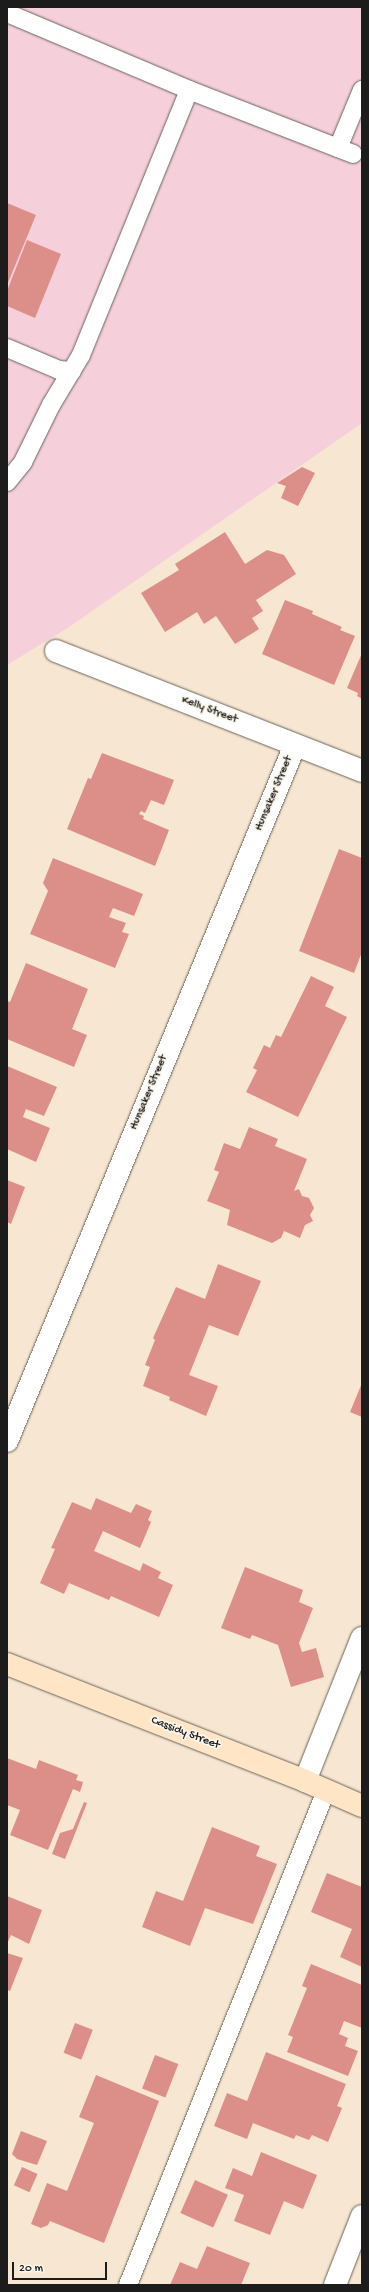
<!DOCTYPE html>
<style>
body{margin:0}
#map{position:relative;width:369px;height:2292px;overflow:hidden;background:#f7e6d1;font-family:"Gochi Hand",sans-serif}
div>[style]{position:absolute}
.built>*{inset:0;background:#f5cfda}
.building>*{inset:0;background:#dc8f89;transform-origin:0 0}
.roads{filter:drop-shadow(0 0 1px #69635b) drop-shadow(0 0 1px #69635b)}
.lane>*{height:18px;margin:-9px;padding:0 9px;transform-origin:9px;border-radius:9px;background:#fff}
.street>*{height:22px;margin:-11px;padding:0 11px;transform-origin:11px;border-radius:11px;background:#fff}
.secondary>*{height:22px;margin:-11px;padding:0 11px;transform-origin:11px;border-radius:11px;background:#fde5c5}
span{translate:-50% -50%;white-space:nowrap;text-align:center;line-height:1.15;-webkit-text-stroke:3.5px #fbf7ec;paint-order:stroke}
.street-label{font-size:12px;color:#1c1c1c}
.frame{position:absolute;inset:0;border:8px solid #1c1c1c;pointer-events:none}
.scale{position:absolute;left:12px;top:2262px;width:95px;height:18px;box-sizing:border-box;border:2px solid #1c1c1c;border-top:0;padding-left:5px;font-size:12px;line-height:14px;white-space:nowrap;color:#1c1c1c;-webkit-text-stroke:3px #fbf7ec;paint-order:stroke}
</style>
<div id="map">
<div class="built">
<div style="clip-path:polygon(7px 7px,362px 7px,362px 423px,69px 627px,7px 665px)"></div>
</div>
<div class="building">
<div style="clip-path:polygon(7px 203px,36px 215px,7px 285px)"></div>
<div style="clip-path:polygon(27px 240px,61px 254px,35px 318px,7px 306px,7px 291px)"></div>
<div style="clip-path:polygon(302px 467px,315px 473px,298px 506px,281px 498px,286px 486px,277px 483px)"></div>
<div style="clip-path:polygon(225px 532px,245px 564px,267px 550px,284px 555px,296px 574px,256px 600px,263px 611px,252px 618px,259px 629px,235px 644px,216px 616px,204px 624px,197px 612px,165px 632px,141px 593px,179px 570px,175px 564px)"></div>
<div style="clip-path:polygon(285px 600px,313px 611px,312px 614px,342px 627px,340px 630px,355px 636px,334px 685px,262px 654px)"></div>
<div style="clip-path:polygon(362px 653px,362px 699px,357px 696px,358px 693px,347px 688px)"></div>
<div style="clip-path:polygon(102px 753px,174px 780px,164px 805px,151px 800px,145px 813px,141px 811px,139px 814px,144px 816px,143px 819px,169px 830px,155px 866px,67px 829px,88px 778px,91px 779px)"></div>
<div style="clip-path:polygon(339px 849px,362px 858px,362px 952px,354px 973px,299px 951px)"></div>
<div style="clip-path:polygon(53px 858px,143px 894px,134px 916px,113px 908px,109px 917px,126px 923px,122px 932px,129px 934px,115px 968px,30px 934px,48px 891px,43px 883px)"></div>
<div style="clip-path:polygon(26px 963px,88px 989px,72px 1029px,87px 1035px,74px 1067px,7px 1039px,7px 1001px,10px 1002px)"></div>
<div style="clip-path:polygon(311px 976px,334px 987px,325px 1006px,347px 1017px,298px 1117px,246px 1092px,257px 1070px,253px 1068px,264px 1045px,270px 1048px,276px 1035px,281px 1037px)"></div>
<div style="clip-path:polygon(7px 1066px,57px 1087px,44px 1116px,26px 1109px,23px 1117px,50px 1128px,36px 1162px,7px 1149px)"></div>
<div style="clip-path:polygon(249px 1127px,278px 1139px,275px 1146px,307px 1159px,294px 1191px,299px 1189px,302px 1196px,309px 1198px,314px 1208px,310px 1215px,313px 1221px,305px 1225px,300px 1238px,284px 1231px,281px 1238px,272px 1243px,227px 1225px,230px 1210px,207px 1201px,219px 1172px,214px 1170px,224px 1143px,240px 1149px)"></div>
<div style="clip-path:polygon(7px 1180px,25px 1187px,11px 1224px,7px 1222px)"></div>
<div style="clip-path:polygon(218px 1264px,261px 1281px,238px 1336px,209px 1325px,189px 1375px,218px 1386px,206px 1416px,169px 1400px,170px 1397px,143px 1386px,150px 1367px,145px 1365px,155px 1340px,153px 1338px,176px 1287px,205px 1299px)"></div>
<div style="clip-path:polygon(362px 1383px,362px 1417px,350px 1412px)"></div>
<div style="clip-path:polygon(96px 1498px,131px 1513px,136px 1504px,152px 1511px,148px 1520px,151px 1522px,140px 1548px,103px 1531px,94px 1551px,140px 1571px,143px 1563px,161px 1572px,158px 1578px,173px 1585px,159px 1617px,111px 1596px,109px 1600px,69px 1583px,64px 1594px,40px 1583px,55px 1549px,51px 1548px,72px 1502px,91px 1510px)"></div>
<div style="clip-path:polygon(245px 1567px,303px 1590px,299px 1602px,313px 1608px,299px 1643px,302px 1652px,316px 1648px,324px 1677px,291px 1687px,278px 1645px,252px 1635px,250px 1639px,221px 1628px)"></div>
<div style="clip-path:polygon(7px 1758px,36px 1769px,39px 1760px,78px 1775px,76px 1780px,83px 1782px,80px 1792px,73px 1789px,48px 1850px,10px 1835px,20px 1810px,7px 1805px)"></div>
<div style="clip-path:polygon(84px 1802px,87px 1803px,65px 1859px,52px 1854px,60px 1833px,73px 1829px)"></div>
<div style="clip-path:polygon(212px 1827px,260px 1846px,256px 1856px,277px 1864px,253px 1924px,205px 1908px,190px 1946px,142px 1927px,156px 1891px,183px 1901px)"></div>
<div style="clip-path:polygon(327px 1873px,362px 1887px,362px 1967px,340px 1957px,352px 1929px,311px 1912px)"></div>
<div style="clip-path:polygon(7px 1896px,42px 1910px,29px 1944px,11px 1935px,7px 1944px)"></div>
<div style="clip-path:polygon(7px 1953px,23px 1958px,10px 1991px,7px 1990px)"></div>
<div style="clip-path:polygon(311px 1964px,362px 1985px,362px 2028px,344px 2021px,339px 2034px,348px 2038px,345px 2046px,358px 2051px,348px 2076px,287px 2052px,293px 2037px,288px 2035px,307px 1988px,302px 1986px)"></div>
<div style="left:75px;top:2023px;width:19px;height:32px;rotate:21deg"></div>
<div style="clip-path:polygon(266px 2052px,346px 2084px,337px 2106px,342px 2108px,328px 2142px,312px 2135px,309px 2140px,296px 2135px,294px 2139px,253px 2123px,247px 2139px,214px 2126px,227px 2093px,247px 2101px)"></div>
<div style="left:155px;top:2055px;width:25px;height:36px;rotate:21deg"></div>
<div style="clip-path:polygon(96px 2075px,159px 2101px,104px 2243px,50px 2221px,48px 2225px,41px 2228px,31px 2224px,47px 2183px,67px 2191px,94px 2123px,79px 2117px)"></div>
<div style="clip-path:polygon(21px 2131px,47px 2141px,37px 2165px,17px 2159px,12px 2154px)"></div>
<div style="clip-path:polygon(261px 2152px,317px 2175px,303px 2209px,284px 2201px,270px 2235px,234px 2221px,244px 2195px,225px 2188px,233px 2168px,252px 2176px)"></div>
<div style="left:22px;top:2167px;width:17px;height:20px;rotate:24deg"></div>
<div style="left:195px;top:2180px;width:36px;height:36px;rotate:24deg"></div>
<div style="clip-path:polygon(207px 2246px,250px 2263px,241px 2285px,170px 2285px,180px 2262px,197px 2269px)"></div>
</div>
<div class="roads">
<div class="lane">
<div style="left:7px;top:13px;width:198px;rotate:22.9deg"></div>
<div style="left:189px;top:90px;width:176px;rotate:21.3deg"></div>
<div style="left:338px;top:148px;width:63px;rotate:-67.5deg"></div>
<div style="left:7px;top:348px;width:56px;rotate:22.9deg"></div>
<div style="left:59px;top:370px;width:13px;rotate:4deg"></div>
<div style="left:7px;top:482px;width:26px;rotate:-51deg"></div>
<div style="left:23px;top:462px;width:64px;rotate:-63.8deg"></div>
<div style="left:51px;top:405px;width:58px;rotate:-59deg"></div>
<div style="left:81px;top:355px;width:286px;rotate:-67.8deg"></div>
<div style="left:128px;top:2285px;width:532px;rotate:-68.16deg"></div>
</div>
<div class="street">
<div style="left:56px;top:651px;width:329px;rotate:21.4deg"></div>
<div style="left:7px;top:1441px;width:753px;rotate:-67.52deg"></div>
<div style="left:305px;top:1781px;width:154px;rotate:-68.3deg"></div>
<div style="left:335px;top:2285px;width:74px;rotate:-68.6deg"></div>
</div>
<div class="secondary">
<div style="left:7px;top:1664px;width:320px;rotate:21.4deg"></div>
<div style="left:305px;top:1781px;width:62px;rotate:23.7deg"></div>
</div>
</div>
<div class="street-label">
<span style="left:209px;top:711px;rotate:21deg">Kelly Street</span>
<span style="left:275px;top:794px;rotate:-67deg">Hunsaker Street</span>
<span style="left:150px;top:1093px;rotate:-67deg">Hunsaker Street</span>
<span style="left:185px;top:1734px;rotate:21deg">Cassidy Street</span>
</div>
<div class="frame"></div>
<div class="scale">20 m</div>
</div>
